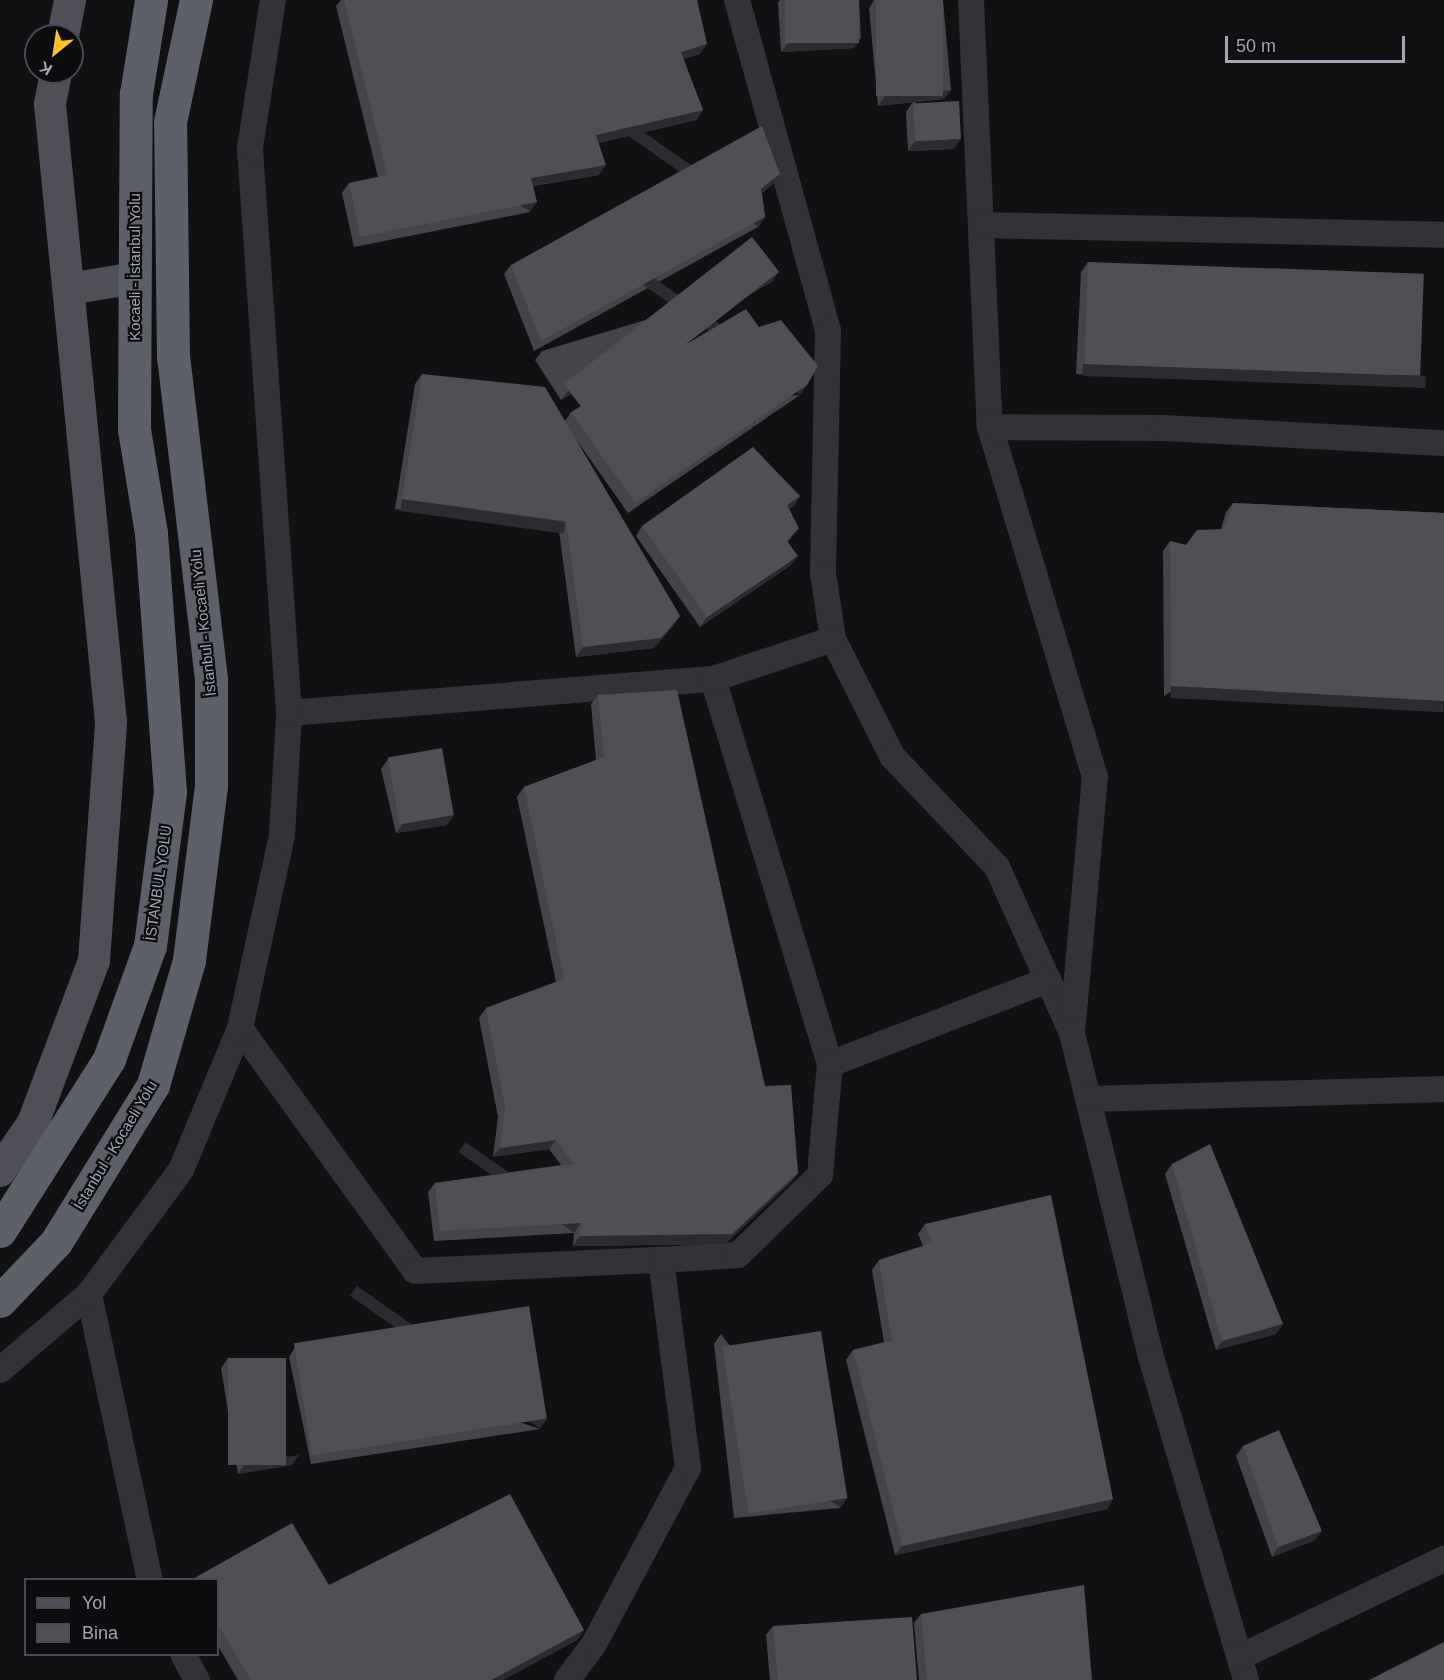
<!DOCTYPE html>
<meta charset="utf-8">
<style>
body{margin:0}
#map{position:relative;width:1444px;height:1680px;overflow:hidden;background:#111113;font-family:Helvetica,sans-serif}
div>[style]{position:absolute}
.minor>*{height:26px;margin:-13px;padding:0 13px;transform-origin:13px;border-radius:13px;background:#323238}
.major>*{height:32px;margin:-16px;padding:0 16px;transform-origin:16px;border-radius:16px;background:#4e4f57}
.highway>*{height:33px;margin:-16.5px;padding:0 16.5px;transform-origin:16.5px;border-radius:16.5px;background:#5d6069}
.wall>*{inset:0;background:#44454b}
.shaded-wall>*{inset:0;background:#2b2c30;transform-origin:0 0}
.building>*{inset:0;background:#4e5056;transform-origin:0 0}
span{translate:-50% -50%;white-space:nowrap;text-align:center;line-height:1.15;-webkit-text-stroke:4.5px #0c0c0e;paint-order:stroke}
.street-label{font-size:15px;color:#a1a6b5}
.legend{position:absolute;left:24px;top:1578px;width:195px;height:78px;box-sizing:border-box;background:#0c0c0e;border:2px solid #484a51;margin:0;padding:8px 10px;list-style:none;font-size:18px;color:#a1a6b5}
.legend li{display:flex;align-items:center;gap:12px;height:30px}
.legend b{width:30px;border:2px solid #484a51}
.north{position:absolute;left:24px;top:24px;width:60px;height:60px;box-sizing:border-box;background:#0c0c0e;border:2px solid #484a51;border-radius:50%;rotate:210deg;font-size:16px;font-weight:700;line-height:24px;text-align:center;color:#a1a6b5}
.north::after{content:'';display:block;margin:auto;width:21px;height:27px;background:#ffc41d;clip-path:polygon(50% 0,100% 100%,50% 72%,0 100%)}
.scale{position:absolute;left:1225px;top:36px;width:180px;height:27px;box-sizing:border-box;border:3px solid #a1a6b5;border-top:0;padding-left:8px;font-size:18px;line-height:21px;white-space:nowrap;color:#a1a6b5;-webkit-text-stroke:4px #0c0c0e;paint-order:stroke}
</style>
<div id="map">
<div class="minor">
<div style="left:737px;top:0;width:343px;rotate:74.6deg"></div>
<div style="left:828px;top:331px;width:242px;rotate:91.2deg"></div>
<div style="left:823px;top:573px;width:67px;rotate:81.4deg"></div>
<div style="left:833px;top:639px;width:131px;rotate:63.2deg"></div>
<div style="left:892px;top:756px;width:153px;rotate:46.6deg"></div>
<div style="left:997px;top:867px;width:182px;rotate:65.7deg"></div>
<div style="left:971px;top:0;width:427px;rotate:87.5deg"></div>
<div style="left:990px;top:427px;width:364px;rotate:73.3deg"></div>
<div style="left:1095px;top:776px;width:258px;rotate:95.1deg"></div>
<div style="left:1072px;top:1033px;width:333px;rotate:76.3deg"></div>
<div style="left:1151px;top:1357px;width:337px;rotate:73.6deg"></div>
<div style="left:982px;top:225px;width:462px;rotate:1.2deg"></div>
<div style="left:990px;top:427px;width:174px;rotate:0.3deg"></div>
<div style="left:1164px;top:428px;width:280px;rotate:3.1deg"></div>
<div style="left:713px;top:679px;width:402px;rotate:73.1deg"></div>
<div style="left:289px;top:713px;width:425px;rotate:-4.6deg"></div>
<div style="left:713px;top:679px;width:126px;rotate:-18.4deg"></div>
<div style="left:240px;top:1028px;width:299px;rotate:54.2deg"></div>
<div style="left:415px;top:1271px;width:246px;rotate:-2.6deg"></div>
<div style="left:1088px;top:1099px;width:356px;rotate:-1.6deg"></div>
<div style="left:89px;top:1294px;width:292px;rotate:78deg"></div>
<div style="left:0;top:1370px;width:117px;rotate:-40.5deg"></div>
<div style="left:89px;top:1294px;width:154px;rotate:-53.4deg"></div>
<div style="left:181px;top:1170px;width:154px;rotate:-67.4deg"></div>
<div style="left:240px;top:1028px;width:197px;rotate:-77.7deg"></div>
<div style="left:282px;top:836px;width:123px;rotate:-86.7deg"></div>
<div style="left:289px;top:713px;width:566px;rotate:-93.95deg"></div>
<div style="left:250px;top:148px;width:150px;rotate:-81.2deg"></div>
<div style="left:183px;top:1654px;width:30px;rotate:62deg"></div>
<div style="left:1240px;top:1657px;width:226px;rotate:-25.7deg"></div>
<div style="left:567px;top:1680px;width:45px;rotate:-53.1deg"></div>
<div style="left:594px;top:1644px;width:200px;rotate:-61.9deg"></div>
<div style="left:688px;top:1468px;width:210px;rotate:-97.4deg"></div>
<div style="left:661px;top:1260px;width:77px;rotate:-3.7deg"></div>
<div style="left:738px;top:1255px;width:115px;rotate:-44.3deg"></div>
<div style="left:820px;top:1175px;width:111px;rotate:-84.9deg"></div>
<div style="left:830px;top:1064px;width:234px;rotate:-21.1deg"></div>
</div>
<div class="major">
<div style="left:63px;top:36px;width:37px;rotate:-79deg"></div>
<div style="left:69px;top:289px;width:67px;rotate:-9.5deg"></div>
<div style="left:0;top:1171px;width:58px;rotate:-55.5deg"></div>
<div style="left:33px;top:1123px;width:173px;rotate:-69.4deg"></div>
<div style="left:94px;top:961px;width:240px;rotate:-85.9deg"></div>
<div style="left:111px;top:722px;width:621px;rotate:-95.64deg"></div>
<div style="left:50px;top:104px;width:33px;rotate:-79deg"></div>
</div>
<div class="highway">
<div style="left:0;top:1231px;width:204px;rotate:-57.6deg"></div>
<div style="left:109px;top:1059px;width:120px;rotate:-70.1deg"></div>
<div style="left:150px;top:946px;width:155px;rotate:-82.6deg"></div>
<div style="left:170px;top:792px;width:260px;rotate:-94.2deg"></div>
<div style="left:151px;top:533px;width:105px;rotate:-99.3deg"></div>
<div style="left:134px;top:429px;width:335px;rotate:-89.7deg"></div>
<div style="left:136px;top:94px;width:95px;rotate:-80.9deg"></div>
<div style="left:0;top:1301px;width:81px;rotate:-46.5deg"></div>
<div style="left:56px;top:1242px;width:185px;rotate:-58.3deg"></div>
<div style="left:153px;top:1085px;width:130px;rotate:-73.9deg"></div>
<div style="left:189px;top:960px;width:176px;rotate:-82.8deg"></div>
<div style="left:211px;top:785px;width:106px;rotate:-90deg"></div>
<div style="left:211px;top:679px;width:324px;rotate:-96.7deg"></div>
<div style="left:173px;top:357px;width:235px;rotate:-90.7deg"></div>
<div style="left:170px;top:122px;width:125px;rotate:-78deg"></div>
</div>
<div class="wall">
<div style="clip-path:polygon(341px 0,697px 0,700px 54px,683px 59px,703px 110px,696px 120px,599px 143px,599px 175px,533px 186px,530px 212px,354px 247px,342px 193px,349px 183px,378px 177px,336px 6px)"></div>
<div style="clip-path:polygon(780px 0,859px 0,861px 38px,854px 48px,781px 52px,778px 2px)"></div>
<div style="clip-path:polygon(874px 0,943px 0,951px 90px,944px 99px,915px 102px,954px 149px,908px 151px,906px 112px,913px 102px,878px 106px,869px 8px)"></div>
<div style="clip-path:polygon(773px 184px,762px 193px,765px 217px,758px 227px,534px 351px,504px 274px,511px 265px)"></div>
<div style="clip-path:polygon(1088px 262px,1419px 385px,1076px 374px,1081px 272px)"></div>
<div style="clip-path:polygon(772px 282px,561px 400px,535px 360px,542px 351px)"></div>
<div style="clip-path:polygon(422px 374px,565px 421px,571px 412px,800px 395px,628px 513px,573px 435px,680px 616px,673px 626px,654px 648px,576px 657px,559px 531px,395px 509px,415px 384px)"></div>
<div style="clip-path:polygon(800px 496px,794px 506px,789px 509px,792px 537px,788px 542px,791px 565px,700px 627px,636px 536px,642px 526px)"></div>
<div style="clip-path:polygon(1233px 503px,1444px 513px,1164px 696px,1163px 551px,1170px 541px,1186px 545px,1221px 529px,1226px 512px)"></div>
<div style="clip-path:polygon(598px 695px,765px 1086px,798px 1173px,791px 1182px,725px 1244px,573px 1246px,574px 1233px,434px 1241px,428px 1192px,435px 1183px,561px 1165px,549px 1149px,493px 1157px,498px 1117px,479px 1018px,486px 1008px,556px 982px,517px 797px,524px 787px,596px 760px,591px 704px)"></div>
<div style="clip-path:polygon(388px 759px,447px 825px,396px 833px,381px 769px)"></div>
<div style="clip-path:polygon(1172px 1164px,1276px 1334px,1216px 1350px,1165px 1174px)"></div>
<div style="clip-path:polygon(925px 1224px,1113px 1499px,1107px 1509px,895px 1555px,846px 1360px,853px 1350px,884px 1342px,872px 1270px,879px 1260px,923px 1246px,918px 1234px)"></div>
<div style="clip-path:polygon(721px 1334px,847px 1498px,840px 1508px,734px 1518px,714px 1344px)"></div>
<div style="clip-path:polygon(295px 1347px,540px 1429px,311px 1464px,289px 1357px)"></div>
<div style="clip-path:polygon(228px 1358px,292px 1465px,238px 1474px,221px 1368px)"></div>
<div style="clip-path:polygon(1243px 1446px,1315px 1540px,1272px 1557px,1236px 1456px)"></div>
<div style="clip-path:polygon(218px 1580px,329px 1585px,584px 1630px,577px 1640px,503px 1680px,238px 1680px,218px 1646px)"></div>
<div style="clip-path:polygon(921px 1614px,1092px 1680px,919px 1680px,914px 1623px)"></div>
<div style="clip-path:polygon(773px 1626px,917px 1680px,770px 1680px,766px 1635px)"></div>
</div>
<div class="shaded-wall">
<div style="clip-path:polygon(861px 38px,854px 48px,781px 52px,788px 43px)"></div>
<div style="clip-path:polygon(707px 44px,700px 54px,674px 61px,681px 52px)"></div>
<div style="clip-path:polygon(951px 90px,944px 99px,878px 106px,885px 96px)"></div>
<div style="clip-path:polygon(703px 110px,696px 120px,590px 145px,596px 135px)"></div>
<div style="clip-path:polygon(961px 139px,954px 149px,908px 151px,915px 141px)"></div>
<div style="clip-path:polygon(606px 165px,599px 175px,524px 187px,531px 178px)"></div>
<div style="clip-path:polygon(780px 174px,773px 184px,754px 198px,761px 189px)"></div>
<div style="left:537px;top:202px;width:12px;height:180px;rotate:125deg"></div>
<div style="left:765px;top:217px;width:12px;height:256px;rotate:125deg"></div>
<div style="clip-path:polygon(779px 272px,772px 282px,561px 400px,568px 391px)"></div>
<div style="left:1083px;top:364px;width:343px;height:12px;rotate:2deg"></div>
<div style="left:807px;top:385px;width:12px;height:209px;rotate:125deg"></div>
<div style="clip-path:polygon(800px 496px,794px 506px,780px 515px,787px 505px)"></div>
<div style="left:402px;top:499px;width:165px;height:12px;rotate:8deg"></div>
<div style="clip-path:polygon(799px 528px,792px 537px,780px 550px,787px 541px)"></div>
<div style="clip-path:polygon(798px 556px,791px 565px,700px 627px,707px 617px)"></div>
<div style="clip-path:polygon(680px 616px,673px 626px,654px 648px,576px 657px,583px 647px)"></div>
<div style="left:1171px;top:686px;width:273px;height:12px;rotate:3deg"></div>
<div style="clip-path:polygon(454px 815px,447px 825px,396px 833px,403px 823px)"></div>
<div style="clip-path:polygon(556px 1140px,549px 1149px,493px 1157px,500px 1148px)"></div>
<div style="clip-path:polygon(798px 1173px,791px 1182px,725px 1244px,573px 1246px,580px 1236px)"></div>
<div style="left:581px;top:1223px;width:12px;height:141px;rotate:125deg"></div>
<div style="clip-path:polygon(1283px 1324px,1276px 1334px,1216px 1350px,1222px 1341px)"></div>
<div style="left:547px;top:1419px;width:12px;height:232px;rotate:125deg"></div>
<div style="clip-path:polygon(299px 1455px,292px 1465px,238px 1474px,245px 1464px)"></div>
<div style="left:847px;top:1498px;width:12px;height:106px;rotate:125deg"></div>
<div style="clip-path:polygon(1113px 1499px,1107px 1509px,895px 1555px,902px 1546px)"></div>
<div style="clip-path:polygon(1322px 1531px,1315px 1540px,1272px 1557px,1278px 1547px)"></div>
<div style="clip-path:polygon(584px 1630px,577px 1640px,503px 1680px,491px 1680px)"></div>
</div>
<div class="building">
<div style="clip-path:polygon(344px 0,697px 0,707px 44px,681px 52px,703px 110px,596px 135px,606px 165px,531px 178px,537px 202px,360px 237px,349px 183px,387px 175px)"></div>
<div style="left:785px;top:0;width:74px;height:43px"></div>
<div style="left:876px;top:0;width:67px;height:96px"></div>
<div style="left:959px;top:101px;width:38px;height:46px;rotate:87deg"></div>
<div style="clip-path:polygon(762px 126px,780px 174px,761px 189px,765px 217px,541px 341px,511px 265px)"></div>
<div style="left:752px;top:237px;width:44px;height:239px;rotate:52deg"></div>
<div style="left:1088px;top:262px;width:336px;height:102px;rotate:2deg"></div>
<div style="clip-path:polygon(746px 309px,759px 327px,781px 320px,818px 366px,807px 385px,635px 503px,571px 412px)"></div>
<div style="clip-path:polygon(422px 374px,545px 387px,680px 616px,661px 638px,583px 647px,566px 521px,402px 499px)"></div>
<div style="clip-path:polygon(753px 447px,800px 496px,787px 505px,799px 528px,787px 541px,798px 556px,707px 617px,642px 526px)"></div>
<div style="clip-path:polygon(1233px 503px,1444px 513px,1444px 701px,1171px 686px,1170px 541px,1186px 545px,1197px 530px,1224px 529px)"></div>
<div style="clip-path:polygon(677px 690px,765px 1086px,791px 1085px,798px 1173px,732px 1234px,580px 1236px,581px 1223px,440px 1231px,435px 1183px,574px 1164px,556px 1140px,500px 1148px,505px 1107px,486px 1008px,564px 979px,524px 787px,604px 757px,598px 695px)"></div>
<div style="left:442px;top:748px;width:68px;height:55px;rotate:80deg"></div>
<div style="clip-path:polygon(1210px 1144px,1283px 1324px,1222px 1341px,1172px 1164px)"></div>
<div style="clip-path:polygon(1051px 1195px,1113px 1499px,902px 1546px,853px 1350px,892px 1341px,879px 1260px,932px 1243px,925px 1224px)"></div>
<div style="left:529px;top:1306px;width:114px;height:238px;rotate:81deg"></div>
<div style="left:821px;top:1331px;width:169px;height:100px;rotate:81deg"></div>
<div style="left:228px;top:1358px;width:58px;height:107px"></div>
<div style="clip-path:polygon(1279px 1430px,1322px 1531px,1278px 1547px,1243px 1446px)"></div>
<div style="clip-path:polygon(510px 1494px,584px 1630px,491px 1680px,251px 1680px,218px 1625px,218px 1580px,191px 1580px,292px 1523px,329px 1585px)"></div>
<div style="clip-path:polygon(1084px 1585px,1092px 1680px,927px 1680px,921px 1614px)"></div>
<div style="clip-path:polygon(912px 1617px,917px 1680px,778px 1680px,773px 1626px)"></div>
<div style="clip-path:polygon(1444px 1642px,1444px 1680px,1369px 1680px)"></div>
</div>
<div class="street-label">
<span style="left:135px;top:267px;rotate:-90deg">Kocaeli - İstanbul Yolu</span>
<span style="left:203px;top:623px;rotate:-96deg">İstanbul - Kocaeli Yolu</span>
<span style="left:158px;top:883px;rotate:-82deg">İSTANBUL YOLU</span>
<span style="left:115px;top:1145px;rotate:-59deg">İstanbul - Kocaeli Yolu</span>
</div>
<ul class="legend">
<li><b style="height:8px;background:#4e4f57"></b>Yol</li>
<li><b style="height:16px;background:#4e5056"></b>Bina</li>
</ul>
<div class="north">K</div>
<div class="scale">50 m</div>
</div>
